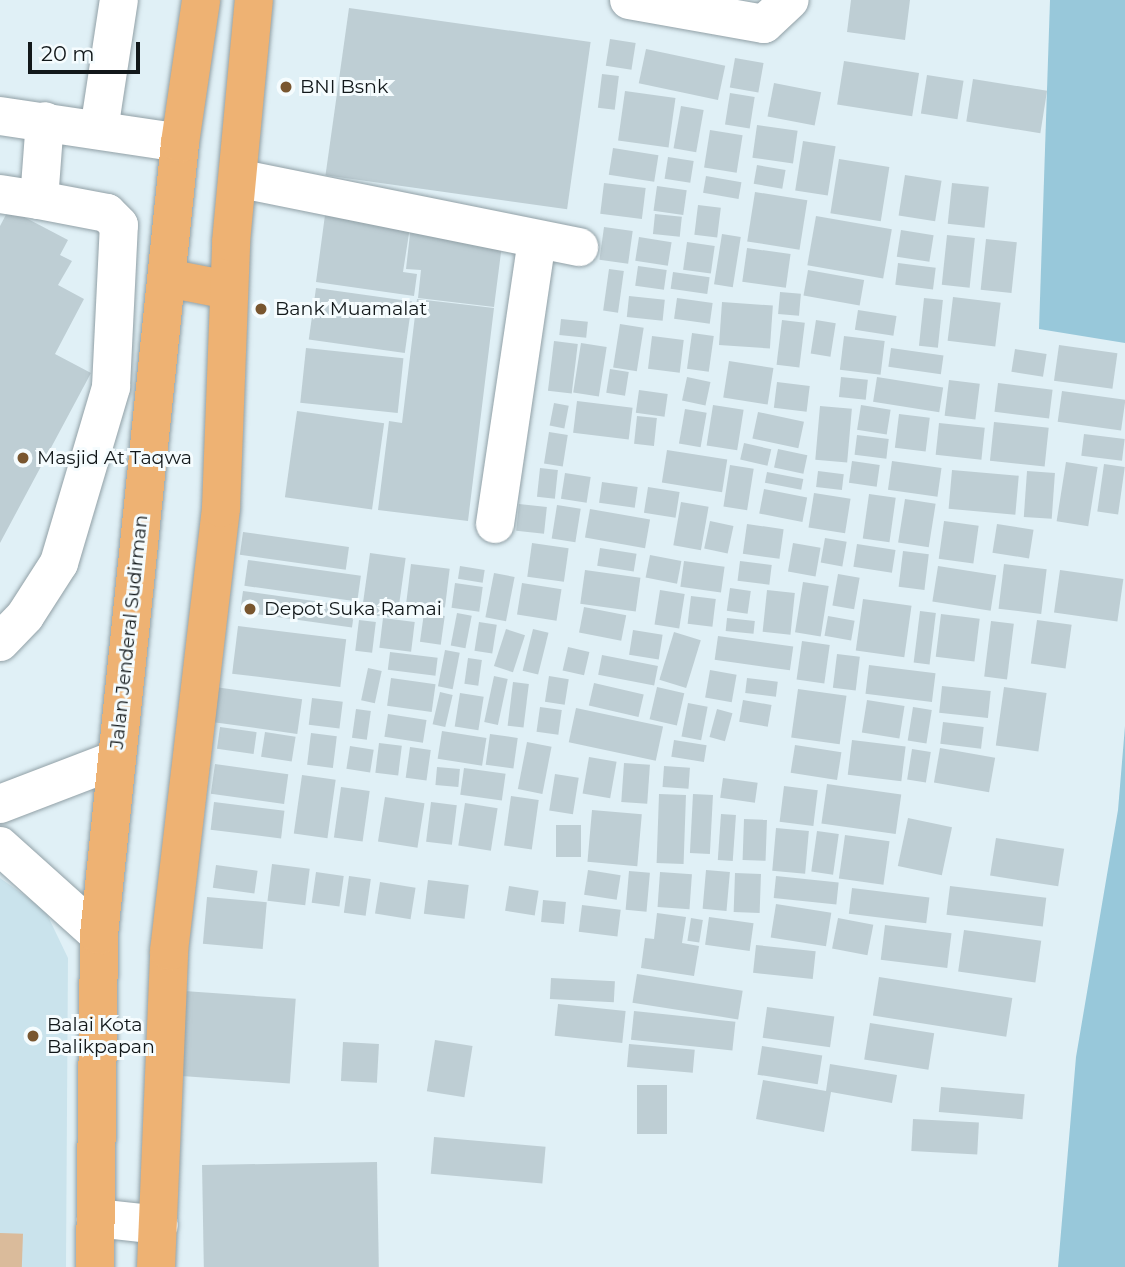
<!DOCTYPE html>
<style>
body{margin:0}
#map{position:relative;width:1125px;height:1267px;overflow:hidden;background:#e0f0f6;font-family:Montserrat,sans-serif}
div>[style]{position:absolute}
.built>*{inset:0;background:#cae3ec}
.green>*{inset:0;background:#dabb9b;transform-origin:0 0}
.water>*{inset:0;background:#98c8da}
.building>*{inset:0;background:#beced4;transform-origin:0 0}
.roads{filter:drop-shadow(0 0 2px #91a0a6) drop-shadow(0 0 2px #91a0a6)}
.minor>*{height:38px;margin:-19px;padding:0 19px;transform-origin:19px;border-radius:19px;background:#fff}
.highway>*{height:38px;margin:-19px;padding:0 19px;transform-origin:19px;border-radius:19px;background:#eeb273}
.dots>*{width:19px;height:19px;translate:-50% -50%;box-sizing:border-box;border:4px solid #f5fcfe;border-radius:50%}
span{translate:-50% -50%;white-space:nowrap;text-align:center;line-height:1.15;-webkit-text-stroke:6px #f5fcfe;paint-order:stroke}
.poi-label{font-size:19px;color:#12181a}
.left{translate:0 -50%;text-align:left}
.street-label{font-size:19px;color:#12181a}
.scale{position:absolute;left:28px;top:42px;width:112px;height:32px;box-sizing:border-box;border:4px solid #12181a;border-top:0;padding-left:9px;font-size:21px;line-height:24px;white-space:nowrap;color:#12181a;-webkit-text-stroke:5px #f5fcfe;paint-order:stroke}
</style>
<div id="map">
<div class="built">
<div style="clip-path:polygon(0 878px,45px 910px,68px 958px,66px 1267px,0 1267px)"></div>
</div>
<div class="green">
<div style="left:0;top:1233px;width:23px;height:34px;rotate:2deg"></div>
</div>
<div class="water">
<div style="clip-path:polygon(1050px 0,1125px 0,1125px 343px,1039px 329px)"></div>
<div style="clip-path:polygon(1125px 726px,1125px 1267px,1058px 1267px,1076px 1057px,1118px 810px)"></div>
</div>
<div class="building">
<div style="clip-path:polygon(851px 0,910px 0,905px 40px,847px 32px)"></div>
<div style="left:349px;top:8px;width:244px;height:169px;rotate:8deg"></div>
<div style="left:610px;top:39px;width:26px;height:27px;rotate:9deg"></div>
<div style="left:646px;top:49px;width:81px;height:35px;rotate:12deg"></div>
<div style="left:735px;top:58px;width:29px;height:30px;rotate:10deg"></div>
<div style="left:844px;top:61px;width:76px;height:44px;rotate:9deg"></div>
<div style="left:602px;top:74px;width:17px;height:34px;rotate:7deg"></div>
<div style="left:927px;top:75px;width:37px;height:39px;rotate:9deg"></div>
<div style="left:973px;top:79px;width:75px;height:43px;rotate:9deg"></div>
<div style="left:774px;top:83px;width:48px;height:34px;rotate:11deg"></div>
<div style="left:625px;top:91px;width:51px;height:50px;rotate:8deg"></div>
<div style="left:730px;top:93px;width:25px;height:32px;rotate:9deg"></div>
<div style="left:681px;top:106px;width:23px;height:43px;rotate:10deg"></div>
<div style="left:757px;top:125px;width:41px;height:33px;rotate:8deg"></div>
<div style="left:710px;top:130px;width:33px;height:38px;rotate:9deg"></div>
<div style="left:803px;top:141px;width:33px;height:50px;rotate:9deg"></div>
<div style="left:613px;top:148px;width:46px;height:27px;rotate:9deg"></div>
<div style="left:668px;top:157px;width:26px;height:22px;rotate:9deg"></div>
<div style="left:839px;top:159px;width:51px;height:55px;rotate:9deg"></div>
<div style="left:757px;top:165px;width:29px;height:19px;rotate:10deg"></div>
<div style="left:905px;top:175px;width:37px;height:41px;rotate:9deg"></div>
<div style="left:706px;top:176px;width:36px;height:17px;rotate:10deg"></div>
<div style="left:604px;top:183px;width:42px;height:31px;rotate:7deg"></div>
<div style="left:952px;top:183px;width:37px;height:41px;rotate:6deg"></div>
<div style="left:657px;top:186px;width:30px;height:25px;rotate:8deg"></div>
<div style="left:755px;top:192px;width:53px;height:50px;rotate:9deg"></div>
<div style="left:698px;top:205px;width:23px;height:30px;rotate:7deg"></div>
<div style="clip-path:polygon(9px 209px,68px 240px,60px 255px,72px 261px,58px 285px,84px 299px,55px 354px,91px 373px,0 543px,0 226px)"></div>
<div style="left:655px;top:214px;width:27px;height:20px;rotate:6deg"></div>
<div style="clip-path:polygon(325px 215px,410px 227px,403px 272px,417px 274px,414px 296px,316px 282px)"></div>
<div style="left:816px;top:216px;width:77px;height:50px;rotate:10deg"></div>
<div style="clip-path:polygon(411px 225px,503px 237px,494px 307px,418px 298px,421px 270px,406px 269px)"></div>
<div style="left:604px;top:227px;width:29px;height:33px;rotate:8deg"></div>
<div style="left:901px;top:230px;width:33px;height:27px;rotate:9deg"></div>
<div style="left:722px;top:234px;width:19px;height:51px;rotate:9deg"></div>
<div style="left:947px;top:235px;width:28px;height:50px;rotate:6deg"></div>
<div style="left:639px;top:237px;width:33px;height:24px;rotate:9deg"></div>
<div style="left:986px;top:239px;width:31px;height:51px;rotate:6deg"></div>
<div style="left:687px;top:242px;width:28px;height:28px;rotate:8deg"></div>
<div style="left:747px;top:248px;width:44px;height:34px;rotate:8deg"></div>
<div style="left:898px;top:263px;width:38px;height:22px;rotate:7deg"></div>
<div style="left:638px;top:266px;width:29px;height:20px;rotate:8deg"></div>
<div style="left:609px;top:269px;width:15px;height:42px;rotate:8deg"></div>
<div style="left:808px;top:270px;width:57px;height:26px;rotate:10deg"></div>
<div style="left:673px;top:272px;width:37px;height:17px;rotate:8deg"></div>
<div style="left:316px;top:288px;width:97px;height:52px;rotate:8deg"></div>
<div style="left:780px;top:292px;width:21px;height:22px;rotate:5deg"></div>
<div style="left:629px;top:296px;width:36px;height:21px;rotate:6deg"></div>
<div style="left:953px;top:297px;width:48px;height:44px;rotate:7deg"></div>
<div style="left:677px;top:298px;width:36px;height:21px;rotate:8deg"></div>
<div style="left:924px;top:298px;width:19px;height:48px;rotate:6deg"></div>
<div style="clip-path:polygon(417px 299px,494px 308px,468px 521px,378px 510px,389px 421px,402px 423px)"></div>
<div style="left:722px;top:302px;width:51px;height:43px;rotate:4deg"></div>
<div style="left:858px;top:310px;width:39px;height:20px;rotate:9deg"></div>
<div style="left:561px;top:319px;width:27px;height:16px;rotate:6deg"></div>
<div style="left:782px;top:320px;width:23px;height:45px;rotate:7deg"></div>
<div style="left:816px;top:320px;width:20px;height:34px;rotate:9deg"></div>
<div style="left:620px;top:324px;width:24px;height:44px;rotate:9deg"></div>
<div style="left:692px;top:333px;width:22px;height:36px;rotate:8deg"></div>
<div style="left:652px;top:336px;width:32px;height:33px;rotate:7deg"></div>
<div style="left:844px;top:336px;width:41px;height:34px;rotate:7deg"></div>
<div style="left:554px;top:341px;width:24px;height:50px;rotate:7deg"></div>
<div style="left:581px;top:343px;width:26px;height:50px;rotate:9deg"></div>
<div style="left:1059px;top:345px;width:59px;height:36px;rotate:8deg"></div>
<div style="left:306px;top:348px;width:98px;height:55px;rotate:6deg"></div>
<div style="left:891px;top:348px;width:53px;height:19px;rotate:8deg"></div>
<div style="left:1015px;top:349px;width:32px;height:23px;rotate:9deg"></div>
<div style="left:729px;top:361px;width:45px;height:37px;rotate:9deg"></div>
<div style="left:610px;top:369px;width:19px;height:24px;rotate:9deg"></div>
<div style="left:687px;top:377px;width:24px;height:24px;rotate:12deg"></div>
<div style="left:841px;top:377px;width:27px;height:20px;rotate:6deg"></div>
<div style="left:877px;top:377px;width:67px;height:25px;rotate:9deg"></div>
<div style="left:949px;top:380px;width:31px;height:36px;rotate:7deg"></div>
<div style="left:777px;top:382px;width:33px;height:26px;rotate:7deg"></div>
<div style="left:998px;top:383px;width:55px;height:29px;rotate:7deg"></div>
<div style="left:639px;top:390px;width:29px;height:23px;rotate:8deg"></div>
<div style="left:1062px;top:391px;width:64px;height:31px;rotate:8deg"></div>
<div style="left:577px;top:401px;width:56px;height:32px;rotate:7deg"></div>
<div style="left:554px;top:403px;width:15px;height:23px;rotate:11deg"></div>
<div style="left:713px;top:405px;width:31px;height:41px;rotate:9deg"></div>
<div style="left:861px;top:405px;width:30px;height:25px;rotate:9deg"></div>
<div style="left:820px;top:406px;width:32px;height:54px;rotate:5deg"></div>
<div style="left:685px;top:409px;width:22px;height:35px;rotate:10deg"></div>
<div style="left:297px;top:411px;width:88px;height:87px;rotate:8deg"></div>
<div style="left:758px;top:412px;width:47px;height:27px;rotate:12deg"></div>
<div style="left:899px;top:414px;width:31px;height:34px;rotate:7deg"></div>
<div style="left:637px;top:416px;width:20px;height:28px;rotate:6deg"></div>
<div style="left:994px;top:422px;width:55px;height:39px;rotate:6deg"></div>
<div style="left:939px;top:423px;width:46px;height:32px;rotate:6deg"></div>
<div style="left:549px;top:432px;width:19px;height:32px;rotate:9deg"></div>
<div style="left:1084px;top:434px;width:41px;height:22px;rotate:7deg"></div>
<div style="left:857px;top:435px;width:32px;height:20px;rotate:7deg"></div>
<div style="left:744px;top:443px;width:28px;height:17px;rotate:13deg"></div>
<div style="left:778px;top:449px;width:30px;height:19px;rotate:12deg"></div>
<div style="left:667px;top:450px;width:61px;height:33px;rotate:9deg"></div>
<div style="left:852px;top:461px;width:28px;height:22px;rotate:8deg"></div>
<div style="left:892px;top:461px;width:50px;height:29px;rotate:8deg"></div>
<div style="left:1066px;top:462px;width:32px;height:60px;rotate:9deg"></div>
<div style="left:1104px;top:464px;width:21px;height:48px;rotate:8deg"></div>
<div style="left:730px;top:465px;width:24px;height:42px;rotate:9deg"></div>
<div style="left:540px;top:468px;width:18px;height:29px;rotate:6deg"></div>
<div style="left:952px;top:470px;width:67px;height:39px;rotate:5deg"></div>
<div style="left:818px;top:471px;width:26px;height:16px;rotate:7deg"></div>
<div style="left:1027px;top:471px;width:28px;height:46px;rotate:4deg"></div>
<div style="left:767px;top:472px;width:37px;height:11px;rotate:11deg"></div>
<div style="left:565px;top:473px;width:26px;height:26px;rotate:9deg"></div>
<div style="left:602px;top:482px;width:36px;height:21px;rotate:8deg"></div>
<div style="left:648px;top:487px;width:32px;height:26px;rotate:9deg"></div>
<div style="left:764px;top:489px;width:44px;height:25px;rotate:11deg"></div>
<div style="left:814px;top:493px;width:37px;height:35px;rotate:9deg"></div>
<div style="left:869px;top:494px;width:27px;height:45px;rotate:8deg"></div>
<div style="left:905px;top:499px;width:31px;height:44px;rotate:9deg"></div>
<div style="left:681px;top:502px;width:28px;height:44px;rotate:10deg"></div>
<div style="left:519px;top:504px;width:28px;height:27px;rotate:6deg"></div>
<div style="left:557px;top:505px;width:24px;height:34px;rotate:9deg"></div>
<div style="left:590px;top:509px;width:61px;height:29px;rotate:10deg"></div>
<div style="left:710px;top:521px;width:24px;height:28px;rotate:12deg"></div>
<div style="left:944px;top:521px;width:35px;height:38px;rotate:8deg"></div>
<div style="left:747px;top:524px;width:37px;height:30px;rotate:8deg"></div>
<div style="left:997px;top:524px;width:37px;height:29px;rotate:9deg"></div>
<div style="left:243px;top:532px;width:107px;height:23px;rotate:8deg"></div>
<div style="left:825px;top:538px;width:22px;height:25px;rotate:10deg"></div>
<div style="left:532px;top:543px;width:37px;height:34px;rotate:8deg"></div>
<div style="left:793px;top:543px;width:28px;height:29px;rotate:10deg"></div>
<div style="left:857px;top:544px;width:39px;height:23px;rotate:9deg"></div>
<div style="left:600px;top:548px;width:37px;height:18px;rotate:9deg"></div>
<div style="left:903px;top:551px;width:26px;height:36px;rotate:7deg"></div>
<div style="left:370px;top:553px;width:36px;height:61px;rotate:8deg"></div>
<div style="left:650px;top:555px;width:32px;height:23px;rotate:11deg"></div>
<div style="left:248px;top:560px;width:114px;height:26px;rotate:8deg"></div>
<div style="left:684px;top:561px;width:41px;height:26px;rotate:8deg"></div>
<div style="left:740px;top:561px;width:32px;height:20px;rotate:7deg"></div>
<div style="left:411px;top:564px;width:39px;height:39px;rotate:7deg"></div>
<div style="left:1004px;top:564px;width:43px;height:45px;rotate:7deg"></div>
<div style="left:460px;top:566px;width:25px;height:13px;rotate:9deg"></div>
<div style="left:938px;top:566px;width:59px;height:36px;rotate:9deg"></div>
<div style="left:585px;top:570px;width:56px;height:34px;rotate:8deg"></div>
<div style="left:1060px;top:570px;width:64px;height:43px;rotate:8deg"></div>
<div style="left:494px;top:573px;width:21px;height:45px;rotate:11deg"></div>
<div style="left:838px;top:574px;width:22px;height:32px;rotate:10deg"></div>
<div style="left:803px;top:582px;width:26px;height:51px;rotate:9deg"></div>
<div style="left:455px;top:583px;width:28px;height:25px;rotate:8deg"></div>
<div style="left:522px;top:583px;width:40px;height:32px;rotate:9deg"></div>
<div style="left:730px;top:588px;width:21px;height:23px;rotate:8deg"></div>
<div style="left:660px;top:590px;width:25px;height:35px;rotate:9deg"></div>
<div style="left:767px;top:590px;width:28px;height:42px;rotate:6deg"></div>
<div style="left:243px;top:591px;width:113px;height:21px;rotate:8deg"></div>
<div style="left:691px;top:596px;width:25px;height:28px;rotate:7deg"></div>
<div style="left:863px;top:599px;width:49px;height:52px;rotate:8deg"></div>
<div style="left:584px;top:607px;width:43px;height:26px;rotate:11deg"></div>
<div style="left:920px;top:611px;width:16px;height:52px;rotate:7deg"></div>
<div style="left:424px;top:613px;width:21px;height:29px;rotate:8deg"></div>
<div style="left:457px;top:613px;width:15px;height:33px;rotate:11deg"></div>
<div style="left:941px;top:614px;width:39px;height:43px;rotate:7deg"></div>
<div style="left:828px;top:616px;width:27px;height:20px;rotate:10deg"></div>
<div style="left:383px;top:618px;width:32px;height:30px;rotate:7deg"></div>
<div style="left:727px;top:618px;width:28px;height:13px;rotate:6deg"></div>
<div style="left:359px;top:620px;width:17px;height:31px;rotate:7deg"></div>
<div style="left:1037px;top:620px;width:35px;height:44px;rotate:8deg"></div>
<div style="left:991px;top:621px;width:23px;height:56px;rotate:7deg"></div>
<div style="left:479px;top:622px;width:18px;height:29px;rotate:9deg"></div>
<div style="left:238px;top:626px;width:109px;height:48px;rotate:7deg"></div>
<div style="left:506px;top:629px;width:20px;height:39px;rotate:18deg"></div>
<div style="left:533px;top:629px;width:16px;height:43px;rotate:14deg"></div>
<div style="left:633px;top:630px;width:30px;height:25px;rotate:9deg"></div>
<div style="left:674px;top:632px;width:28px;height:50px;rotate:17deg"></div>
<div style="left:718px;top:636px;width:76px;height:24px;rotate:8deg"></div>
<div style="left:802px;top:641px;width:28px;height:39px;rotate:8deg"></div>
<div style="left:568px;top:647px;width:22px;height:24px;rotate:13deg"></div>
<div style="left:445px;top:650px;width:15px;height:37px;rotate:11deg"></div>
<div style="left:390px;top:652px;width:48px;height:18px;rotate:7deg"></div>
<div style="left:837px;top:654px;width:23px;height:34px;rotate:7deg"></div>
<div style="left:602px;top:655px;width:57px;height:20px;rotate:11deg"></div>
<div style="left:468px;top:658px;width:14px;height:26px;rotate:8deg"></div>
<div style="left:869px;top:665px;width:67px;height:29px;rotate:7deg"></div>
<div style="left:368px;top:668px;width:14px;height:33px;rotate:12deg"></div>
<div style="left:710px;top:670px;width:27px;height:28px;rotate:10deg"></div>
<div style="left:494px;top:676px;width:14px;height:47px;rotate:12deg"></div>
<div style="left:549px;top:676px;width:20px;height:26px;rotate:9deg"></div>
<div style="left:391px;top:678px;width:45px;height:28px;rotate:8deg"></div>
<div style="left:747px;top:678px;width:31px;height:15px;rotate:7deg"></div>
<div style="left:513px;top:682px;width:16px;height:44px;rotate:7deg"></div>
<div style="left:594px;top:683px;width:51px;height:23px;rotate:13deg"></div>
<div style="left:942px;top:686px;width:49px;height:27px;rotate:6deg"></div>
<div style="left:215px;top:687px;width:88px;height:35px;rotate:8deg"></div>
<div style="left:657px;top:687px;width:28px;height:33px;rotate:13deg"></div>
<div style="left:1004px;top:687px;width:43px;height:59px;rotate:8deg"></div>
<div style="left:798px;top:689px;width:49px;height:49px;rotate:8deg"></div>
<div style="left:440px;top:692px;width:13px;height:33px;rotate:13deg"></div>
<div style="left:460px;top:693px;width:24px;height:34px;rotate:9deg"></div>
<div style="left:312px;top:698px;width:31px;height:27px;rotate:7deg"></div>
<div style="left:743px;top:700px;width:29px;height:22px;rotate:10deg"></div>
<div style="left:867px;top:700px;width:38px;height:33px;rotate:9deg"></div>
<div style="left:688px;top:703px;width:20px;height:34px;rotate:11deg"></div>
<div style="left:540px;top:707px;width:22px;height:25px;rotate:8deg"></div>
<div style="left:913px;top:707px;width:19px;height:34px;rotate:9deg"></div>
<div style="left:576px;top:708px;width:89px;height:35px;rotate:12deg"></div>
<div style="left:356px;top:709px;width:15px;height:29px;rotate:8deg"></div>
<div style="left:717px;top:709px;width:16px;height:29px;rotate:15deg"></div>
<div style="left:388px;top:714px;width:39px;height:23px;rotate:9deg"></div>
<div style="left:943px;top:722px;width:41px;height:22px;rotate:7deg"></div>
<div style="left:220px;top:727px;width:37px;height:22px;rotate:8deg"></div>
<div style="left:442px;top:731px;width:45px;height:28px;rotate:9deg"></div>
<div style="left:265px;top:732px;width:31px;height:25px;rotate:9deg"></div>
<div style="left:311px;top:733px;width:26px;height:32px;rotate:7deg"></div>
<div style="left:490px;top:734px;width:28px;height:31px;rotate:8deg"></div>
<div style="left:674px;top:740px;width:33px;height:17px;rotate:9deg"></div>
<div style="left:852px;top:740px;width:54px;height:35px;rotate:7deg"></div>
<div style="left:527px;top:742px;width:25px;height:48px;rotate:11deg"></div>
<div style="left:379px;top:743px;width:23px;height:30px;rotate:7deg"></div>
<div style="left:795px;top:745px;width:47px;height:28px;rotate:9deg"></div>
<div style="left:350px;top:746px;width:24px;height:23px;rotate:9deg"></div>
<div style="left:410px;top:747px;width:21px;height:31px;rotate:8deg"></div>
<div style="left:940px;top:748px;width:56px;height:35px;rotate:10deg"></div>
<div style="left:912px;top:749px;width:19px;height:31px;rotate:9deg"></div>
<div style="left:589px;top:757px;width:28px;height:37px;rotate:10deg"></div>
<div style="left:624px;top:763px;width:26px;height:39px;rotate:4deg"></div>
<div style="left:215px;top:764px;width:74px;height:30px;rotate:8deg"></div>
<div style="left:664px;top:766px;width:26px;height:21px;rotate:4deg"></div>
<div style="left:437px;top:767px;width:23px;height:18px;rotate:5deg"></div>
<div style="left:464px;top:768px;width:42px;height:27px;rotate:8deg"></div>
<div style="left:555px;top:774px;width:24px;height:37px;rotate:9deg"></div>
<div style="left:302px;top:775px;width:34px;height:59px;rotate:8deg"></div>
<div style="left:723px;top:778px;width:35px;height:20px;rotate:8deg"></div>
<div style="left:827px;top:784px;width:75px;height:40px;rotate:8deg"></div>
<div style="left:784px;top:786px;width:34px;height:36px;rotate:7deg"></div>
<div style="left:341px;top:787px;width:29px;height:51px;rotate:8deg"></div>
<div style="left:659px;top:794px;width:27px;height:69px;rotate:2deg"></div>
<div style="left:693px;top:794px;width:20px;height:59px;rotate:3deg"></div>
<div style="left:511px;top:796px;width:28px;height:50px;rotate:8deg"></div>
<div style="left:385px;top:797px;width:40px;height:45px;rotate:9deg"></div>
<div style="left:214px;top:802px;width:71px;height:28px;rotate:7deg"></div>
<div style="left:431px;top:802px;width:26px;height:40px;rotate:7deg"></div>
<div style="left:465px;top:803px;width:33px;height:43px;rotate:9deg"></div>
<div style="left:592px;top:810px;width:50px;height:52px;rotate:5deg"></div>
<div style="left:721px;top:814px;width:15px;height:46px;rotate:4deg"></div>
<div style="left:908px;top:818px;width:45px;height:49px;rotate:12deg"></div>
<div style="left:744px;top:819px;width:23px;height:41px;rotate:2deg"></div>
<div style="left:556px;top:825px;width:25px;height:32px"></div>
<div style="left:776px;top:828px;width:33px;height:43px;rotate:5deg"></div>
<div style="left:817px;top:831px;width:22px;height:41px;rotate:8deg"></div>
<div style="left:845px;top:835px;width:45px;height:44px;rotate:8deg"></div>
<div style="left:996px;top:838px;width:69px;height:38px;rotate:9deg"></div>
<div style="left:272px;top:864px;width:38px;height:37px;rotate:7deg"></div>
<div style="left:216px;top:865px;width:42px;height:23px;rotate:8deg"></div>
<div style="left:588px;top:870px;width:33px;height:25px;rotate:9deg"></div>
<div style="left:706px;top:870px;width:24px;height:39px;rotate:5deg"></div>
<div style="left:629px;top:871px;width:21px;height:39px;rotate:5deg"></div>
<div style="left:316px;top:872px;width:28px;height:31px;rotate:8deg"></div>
<div style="left:660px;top:872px;width:32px;height:35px;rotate:4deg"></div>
<div style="left:735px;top:873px;width:26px;height:39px;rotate:2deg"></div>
<div style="left:349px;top:876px;width:22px;height:37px;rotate:8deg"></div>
<div style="left:776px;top:876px;width:63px;height:22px;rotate:6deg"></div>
<div style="left:428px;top:880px;width:41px;height:34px;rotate:7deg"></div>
<div style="left:380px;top:882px;width:36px;height:32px;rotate:9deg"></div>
<div style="left:509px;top:886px;width:30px;height:25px;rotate:9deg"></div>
<div style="left:950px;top:886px;width:97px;height:29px;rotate:7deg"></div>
<div style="left:852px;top:888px;width:78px;height:26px;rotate:7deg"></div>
<div style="left:207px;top:897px;width:60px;height:47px;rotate:5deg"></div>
<div style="left:543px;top:900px;width:23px;height:22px;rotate:5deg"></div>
<div style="left:776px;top:904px;width:56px;height:34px;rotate:9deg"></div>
<div style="left:582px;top:905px;width:39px;height:27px;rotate:7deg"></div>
<div style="clip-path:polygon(657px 913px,686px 917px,682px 943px,699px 946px,694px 976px,641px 968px,645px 938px,654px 939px)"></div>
<div style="left:709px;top:917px;width:45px;height:28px;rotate:8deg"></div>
<div style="left:691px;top:918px;width:12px;height:23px;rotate:9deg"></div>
<div style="left:838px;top:918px;width:36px;height:31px;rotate:11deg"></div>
<div style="left:885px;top:925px;width:67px;height:35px;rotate:7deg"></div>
<div style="left:964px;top:930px;width:78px;height:42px;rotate:8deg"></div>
<div style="left:756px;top:945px;width:60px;height:28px;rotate:6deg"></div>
<div style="left:637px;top:974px;width:107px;height:29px;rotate:9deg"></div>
<div style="left:879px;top:977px;width:135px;height:39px;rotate:9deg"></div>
<div style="left:551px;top:978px;width:64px;height:21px;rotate:3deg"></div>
<div style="left:184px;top:991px;width:112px;height:85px;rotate:4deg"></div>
<div style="left:558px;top:1004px;width:68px;height:32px;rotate:6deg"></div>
<div style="left:767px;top:1007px;width:68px;height:31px;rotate:8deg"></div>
<div style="left:634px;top:1011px;width:102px;height:29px;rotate:6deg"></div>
<div style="left:870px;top:1023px;width:65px;height:37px;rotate:9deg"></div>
<div style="left:435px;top:1040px;width:38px;height:52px;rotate:9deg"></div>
<div style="left:343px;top:1042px;width:36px;height:39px;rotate:3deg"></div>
<div style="left:629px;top:1044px;width:66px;height:23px;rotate:5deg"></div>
<div style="left:762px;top:1046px;width:61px;height:29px;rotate:9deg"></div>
<div style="clip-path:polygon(830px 1064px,897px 1075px,892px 1103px,831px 1092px,824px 1132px,756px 1119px,763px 1080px,826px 1091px)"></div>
<div style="left:637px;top:1085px;width:30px;height:49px"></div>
<div style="left:941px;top:1087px;width:84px;height:25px;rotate:5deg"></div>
<div style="left:913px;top:1119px;width:66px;height:32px;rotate:3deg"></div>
<div style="left:434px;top:1137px;width:112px;height:37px;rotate:5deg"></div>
<div style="left:377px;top:1162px;width:105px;height:175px;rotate:89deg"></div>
</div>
<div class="roads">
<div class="minor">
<div style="left:629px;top:0;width:137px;rotate:10.1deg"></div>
<div style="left:764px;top:24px;width:35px;rotate:-43deg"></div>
<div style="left:0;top:116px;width:182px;rotate:8.5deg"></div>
<div style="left:99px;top:130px;width:132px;rotate:-81.3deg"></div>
<div style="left:241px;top:179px;width:345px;rotate:11.4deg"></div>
<div style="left:0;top:194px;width:39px;rotate:9deg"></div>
<div style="left:39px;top:200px;width:79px;rotate:-85.7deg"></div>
<div style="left:495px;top:524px;width:287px;rotate:-81.6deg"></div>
<div style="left:0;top:642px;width:36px;rotate:-46deg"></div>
<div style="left:25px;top:616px;width:63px;rotate:-57.3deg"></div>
<div style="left:59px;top:563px;width:184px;rotate:-73.5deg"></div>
<div style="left:111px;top:387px;width:162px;rotate:-87.2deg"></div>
<div style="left:119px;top:225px;width:17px;rotate:-135deg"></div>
<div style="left:107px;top:213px;width:69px;rotate:-169.2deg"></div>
<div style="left:0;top:804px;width:123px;rotate:-20.9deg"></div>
<div style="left:0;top:846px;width:133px;rotate:42deg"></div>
<div style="left:96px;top:1218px;width:63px;rotate:6.3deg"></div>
</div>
<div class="highway">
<div style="left:167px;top:278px;width:62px;rotate:11.1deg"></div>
<div style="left:95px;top:1267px;width:332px;rotate:-89.3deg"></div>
<div style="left:99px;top:935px;width:796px;rotate:-84.16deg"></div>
<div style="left:180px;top:143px;width:145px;rotate:-81.6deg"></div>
<div style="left:156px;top:1267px;width:316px;rotate:-87.6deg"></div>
<div style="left:169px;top:951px;width:446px;rotate:-83.3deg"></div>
<div style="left:221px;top:508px;width:266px;rotate:-87.8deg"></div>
<div style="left:231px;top:242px;width:243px;rotate:-84.6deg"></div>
</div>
</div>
<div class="dots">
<div style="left:286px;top:87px;background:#79562f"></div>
<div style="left:261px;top:309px;background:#79562f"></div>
<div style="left:23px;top:458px;background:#79562f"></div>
<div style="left:250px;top:609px;background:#79562f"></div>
<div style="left:33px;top:1036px;background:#79562f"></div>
</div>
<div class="poi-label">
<span class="left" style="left:300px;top:87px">BNI Bsnk</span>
<span class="left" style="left:275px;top:309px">Bank Muamalat</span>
<span class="left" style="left:37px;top:458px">Masjid At Taqwa</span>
<span class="left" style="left:264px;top:609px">Depot Suka Ramai</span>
<span class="left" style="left:47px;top:1036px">Balai Kota<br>Balikpapan</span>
</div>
<div class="street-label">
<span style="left:129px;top:632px;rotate:-84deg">Jalan Jenderal Sudirman</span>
</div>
<div class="scale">20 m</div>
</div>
